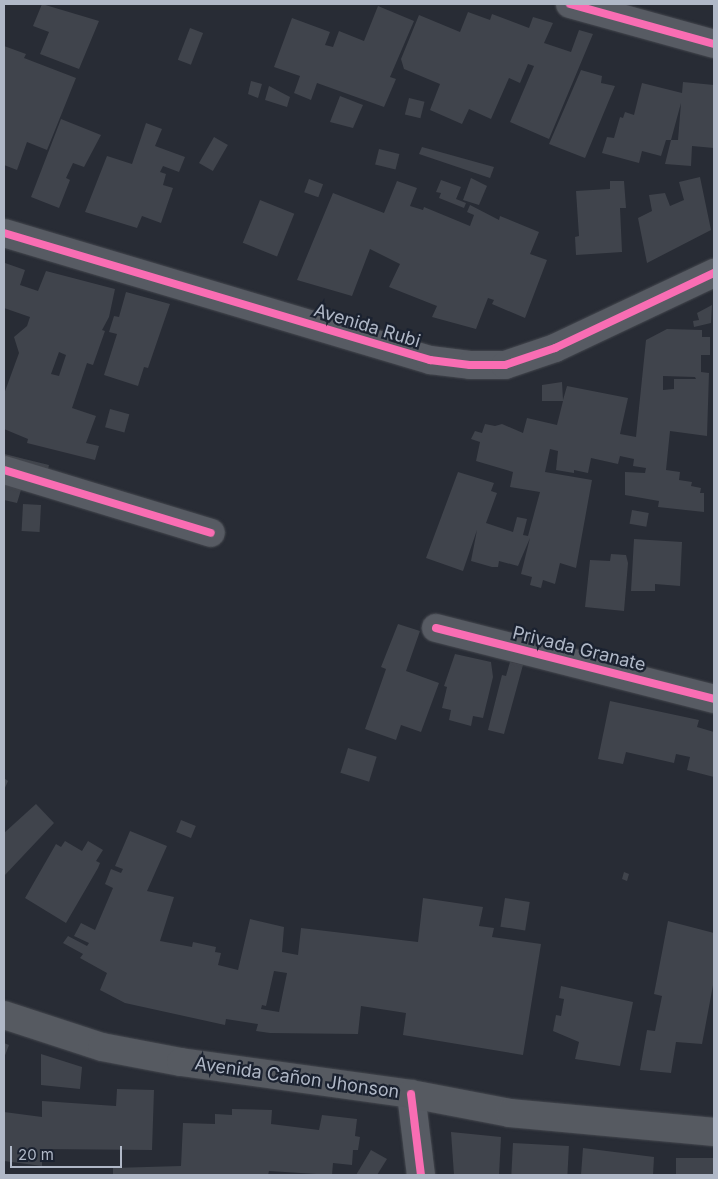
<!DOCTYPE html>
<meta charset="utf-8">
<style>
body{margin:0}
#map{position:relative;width:718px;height:1179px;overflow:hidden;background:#282c35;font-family:Inter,sans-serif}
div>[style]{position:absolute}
.building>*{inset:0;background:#40444c;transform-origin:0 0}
.roads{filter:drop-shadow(0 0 1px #44474e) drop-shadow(0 0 1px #44474e)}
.minor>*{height:28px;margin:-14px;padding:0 14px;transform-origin:14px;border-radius:14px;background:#575b63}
.secondary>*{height:28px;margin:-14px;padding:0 14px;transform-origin:14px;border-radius:14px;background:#565a61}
.cycleway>*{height:8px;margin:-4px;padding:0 4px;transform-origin:4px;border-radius:4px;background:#f96db3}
span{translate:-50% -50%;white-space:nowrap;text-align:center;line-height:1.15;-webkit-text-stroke:4.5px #1b2230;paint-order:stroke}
.street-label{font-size:18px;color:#b0b8c7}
.frame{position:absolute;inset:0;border:5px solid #b0b8c7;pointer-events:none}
.scale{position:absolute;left:10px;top:1146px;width:112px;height:22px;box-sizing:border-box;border:2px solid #b0b8c7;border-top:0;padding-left:6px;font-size:15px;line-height:18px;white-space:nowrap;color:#b0b8c7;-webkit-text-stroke:4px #1b2230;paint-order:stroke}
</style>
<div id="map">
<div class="building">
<div style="clip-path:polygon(42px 4px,99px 21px,79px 69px,40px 54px,49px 32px,33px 26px)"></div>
<div style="clip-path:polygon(378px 6px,414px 21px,390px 77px,396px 79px,384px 107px,317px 83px,311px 100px,294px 93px,300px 76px,274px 67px,292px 18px,330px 32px,325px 45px,333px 47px,339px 31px,364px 41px)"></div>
<div style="clip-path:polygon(468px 12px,490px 20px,492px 14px,529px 28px,533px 17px,553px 23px,544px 43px,571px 52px,579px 30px,593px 34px,549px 139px,510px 122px,534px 66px,528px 64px,520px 83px,509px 78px,491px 119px,469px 109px,462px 124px,430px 110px,440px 84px,404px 69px,401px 59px,419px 15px,460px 32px)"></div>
<div style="left:190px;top:28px;width:14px;height:34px;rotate:21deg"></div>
<div style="clip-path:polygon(4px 46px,26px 54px,24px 58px,76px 78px,47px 150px,27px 142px,17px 170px,4px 165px)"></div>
<div style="clip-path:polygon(581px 70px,602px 76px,601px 83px,615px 86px,585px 158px,549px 144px)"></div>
<div style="clip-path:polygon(251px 81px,262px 84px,258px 98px,248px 94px)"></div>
<div style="clip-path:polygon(evenodd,683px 82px,714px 85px,714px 148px,692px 146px,691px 166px,665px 164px,671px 140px,666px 140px,661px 156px,642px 151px,639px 163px,602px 153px,607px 137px,614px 138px,620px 117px,623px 118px,625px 112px,634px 115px,642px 83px,682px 93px,683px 82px,681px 103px,678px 140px,671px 140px,681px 103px)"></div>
<div style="clip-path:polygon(269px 86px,290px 97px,287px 107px,265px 100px)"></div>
<div style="clip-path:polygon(340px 96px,363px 105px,353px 128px,330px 122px)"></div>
<div style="left:409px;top:98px;width:16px;height:17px;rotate:14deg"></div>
<div style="clip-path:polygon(61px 119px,101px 135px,84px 167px,73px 163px,66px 178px,70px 180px,59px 208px,31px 197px)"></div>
<div style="clip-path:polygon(146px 123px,162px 129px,155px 146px,185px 157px,179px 172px,163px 166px,160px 172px,166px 174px,163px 185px,173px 188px,161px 223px,142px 216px,137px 228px,85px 212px,107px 156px,132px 164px)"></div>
<div style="left:214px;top:137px;width:16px;height:30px;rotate:30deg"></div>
<div style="clip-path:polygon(422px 147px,494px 167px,490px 178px,419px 154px)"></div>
<div style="left:379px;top:149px;width:21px;height:16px;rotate:14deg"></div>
<div style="clip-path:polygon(700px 177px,711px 230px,647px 263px,638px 218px,652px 211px,649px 195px,665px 193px,670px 206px,684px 200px,679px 182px)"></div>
<div style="clip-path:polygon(471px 178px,487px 186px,479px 205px,463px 200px)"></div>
<div style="left:309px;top:179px;width:15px;height:14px;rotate:20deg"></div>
<div style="clip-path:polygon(441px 180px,461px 187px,456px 199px,466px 203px,464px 208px,439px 198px,441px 193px,436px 192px)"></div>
<div style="clip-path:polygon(397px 181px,417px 188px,410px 206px,423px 210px,424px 207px,470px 226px,474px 215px,467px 212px,470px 205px,499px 220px,500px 216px,539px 232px,530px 254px,547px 260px,525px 318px,492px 304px,494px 300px,488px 298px,476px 329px,432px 317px,437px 306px,389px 287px,400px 264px,370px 249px,352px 296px,297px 280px,333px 193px,384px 213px)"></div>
<div style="clip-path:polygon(610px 181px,624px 181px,626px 208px,620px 208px,622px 252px,576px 255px,575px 237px,579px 236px,576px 191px,610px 189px)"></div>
<div style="left:260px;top:200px;width:37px;height:46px;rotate:22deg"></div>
<div style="clip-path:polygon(evenodd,5px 263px,25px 270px,20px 285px,38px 291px,46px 271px,115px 289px,109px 317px,102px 330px,105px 331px,93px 365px,87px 363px,72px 408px,96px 416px,86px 443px,99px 446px,95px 460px,27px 443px,28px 439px,4px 429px,4px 394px,19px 353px,14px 337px,27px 326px,30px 317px,4px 308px,5px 263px,59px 352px,66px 355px,59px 376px,51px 374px,59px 352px)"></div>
<div style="clip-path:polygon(126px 292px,170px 304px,148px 368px,144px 367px,138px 386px,104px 375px,117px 334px,109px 332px,114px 316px,119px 317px)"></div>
<div style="clip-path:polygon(712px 305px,711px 323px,694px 327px,693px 321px,699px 320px,697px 313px)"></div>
<div style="clip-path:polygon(evenodd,667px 329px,702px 330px,702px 337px,710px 337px,710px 355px,701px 355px,701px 372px,709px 373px,707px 436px,670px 431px,666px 470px,680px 472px,679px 480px,692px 482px,691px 486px,701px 488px,700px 493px,704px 493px,704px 512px,658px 507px,659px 501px,625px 495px,625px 472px,645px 473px,646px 468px,633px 466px,634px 459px,620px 456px,618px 464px,591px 458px,588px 473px,574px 470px,574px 473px,556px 470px,558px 451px,550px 449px,545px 472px,592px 480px,576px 568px,560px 563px,555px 584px,543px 580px,541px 588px,530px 585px,532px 577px,521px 574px,530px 538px,518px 566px,499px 561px,498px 567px,492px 567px,471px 561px,477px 530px,463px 571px,426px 558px,458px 472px,494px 483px,491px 491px,497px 493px,486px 523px,513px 532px,517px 517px,527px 519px,523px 535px,528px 536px,540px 492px,510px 487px,513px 472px,476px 461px,480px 442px,471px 439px,475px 431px,482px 433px,485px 424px,495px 426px,502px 424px,523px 433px,527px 418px,557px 425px,563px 401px,542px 401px,542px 385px,562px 382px,563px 400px,567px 386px,628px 398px,620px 434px,636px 437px,646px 340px,667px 329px,663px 376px,695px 377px,696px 379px,674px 379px,674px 389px,663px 390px,663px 376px)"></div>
<div style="left:110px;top:409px;width:20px;height:19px;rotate:15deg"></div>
<div style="clip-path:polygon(4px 454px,49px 465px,46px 478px,29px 492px,21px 490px,17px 503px,4px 500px)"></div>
<div style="left:23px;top:504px;width:18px;height:27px;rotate:3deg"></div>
<div style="left:632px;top:510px;width:17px;height:14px;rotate:10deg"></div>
<div style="clip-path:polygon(634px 539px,682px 542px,680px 586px,655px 584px,655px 591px,631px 591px)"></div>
<div style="clip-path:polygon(611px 554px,626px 555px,628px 563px,624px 611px,585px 607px,590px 560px,610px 561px)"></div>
<div style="clip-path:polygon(398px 624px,420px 631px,406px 671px,439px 683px,421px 732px,401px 725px,396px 740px,365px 729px,386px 669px,381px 667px)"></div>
<div style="clip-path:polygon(455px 654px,491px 662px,493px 677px,483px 718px,473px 716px,471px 726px,449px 720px,451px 710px,442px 708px,447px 687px,444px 686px)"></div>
<div style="clip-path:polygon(510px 662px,523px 665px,504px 734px,488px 730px,502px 675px,506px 676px)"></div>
<div style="clip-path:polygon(610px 701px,699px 720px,697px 727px,714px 732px,714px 777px,687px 770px,690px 757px,676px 754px,674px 763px,626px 752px,623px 764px,598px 759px)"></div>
<div style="left:348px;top:748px;width:30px;height:26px;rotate:17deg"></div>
<div style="clip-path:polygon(4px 778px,8px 781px,4px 790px)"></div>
<div style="clip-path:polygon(36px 804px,54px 823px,4px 876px,4px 833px)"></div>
<div style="left:181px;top:820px;width:16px;height:13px;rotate:22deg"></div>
<div style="clip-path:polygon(evenodd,130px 831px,167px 846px,147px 891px,174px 897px,160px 941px,192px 947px,193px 942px,216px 947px,215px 952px,221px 953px,218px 965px,238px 970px,250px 919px,284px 927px,282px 952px,298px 955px,301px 928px,418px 942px,423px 898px,483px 907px,479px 926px,494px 928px,492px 937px,541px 944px,523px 1055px,403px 1035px,406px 1013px,361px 1006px,358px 1034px,270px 1033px,256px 1031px,258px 1024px,226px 1019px,225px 1025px,125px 1003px,100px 990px,107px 973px,80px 958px,83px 954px,63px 943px,68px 936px,87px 946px,89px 943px,74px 936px,81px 923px,95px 930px,113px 888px,105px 884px,111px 869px,121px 873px,123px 869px,115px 866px,130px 831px,274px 971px,287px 973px,279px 1012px,261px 1009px,262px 1005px,266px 1006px,274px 971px)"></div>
<div style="clip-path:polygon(65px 841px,82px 851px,88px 841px,103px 850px,96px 861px,100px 863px,98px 868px,66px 923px,25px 898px,56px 844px,61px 847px)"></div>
<div style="clip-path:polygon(624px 872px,629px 874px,627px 881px,622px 879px)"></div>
<div style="left:505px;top:898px;width:25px;height:29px;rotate:9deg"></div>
<div style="clip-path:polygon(668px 921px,714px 933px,714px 980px,702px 1044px,676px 1042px,671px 1073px,640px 1070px,647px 1030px,655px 1031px,662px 996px,654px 994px)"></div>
<div style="clip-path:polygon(561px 986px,633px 1002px,620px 1066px,575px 1059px,579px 1042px,553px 1031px,556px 1015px,561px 1016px,564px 999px,559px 998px)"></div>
<div style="clip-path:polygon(4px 1043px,9px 1045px,4px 1058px)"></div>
<div style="clip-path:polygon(41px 1054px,82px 1067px,80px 1089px,41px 1085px)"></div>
<div style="clip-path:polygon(117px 1089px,154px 1090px,152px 1150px,42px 1149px,42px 1166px,4px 1161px,4px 1112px,42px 1117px,42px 1101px,116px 1106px)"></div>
<div style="clip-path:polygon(232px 1109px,272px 1110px,271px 1124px,319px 1130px,322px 1115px,357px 1119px,355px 1136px,360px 1137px,358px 1150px,353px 1150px,352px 1165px,333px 1163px,332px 1175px,269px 1171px,268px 1175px,113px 1175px,113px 1168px,181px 1166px,183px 1123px,215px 1124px,215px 1114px,232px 1115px)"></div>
<div style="clip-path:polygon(451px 1132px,501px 1137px,499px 1175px,454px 1175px)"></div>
<div style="left:513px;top:1143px;width:56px;height:32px;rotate:3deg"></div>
<div style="clip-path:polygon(583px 1148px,654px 1157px,653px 1175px,581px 1175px)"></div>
<div style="clip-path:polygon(371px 1150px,387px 1159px,377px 1175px,356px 1175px)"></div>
<div style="left:714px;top:1158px;width:17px;height:38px;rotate:90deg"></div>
</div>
<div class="roads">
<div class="minor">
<div style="left:570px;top:4px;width:149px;rotate:15.5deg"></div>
<div style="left:4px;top:233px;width:445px;rotate:16.6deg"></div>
<div style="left:430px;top:360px;width:40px;rotate:7.1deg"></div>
<div style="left:470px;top:365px;width:35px"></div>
<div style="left:505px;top:365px;width:53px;rotate:-18.8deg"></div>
<div style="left:555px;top:348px;width:176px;rotate:-25.3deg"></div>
<div style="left:4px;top:470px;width:216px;rotate:16.9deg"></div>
<div style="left:436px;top:628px;width:287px;rotate:14.3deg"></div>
<div style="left:411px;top:1094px;width:82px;rotate:83deg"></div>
</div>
<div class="secondary">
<div style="left:4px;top:1015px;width:103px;rotate:18.1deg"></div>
<div style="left:102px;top:1047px;width:80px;rotate:10.8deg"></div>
<div style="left:181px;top:1062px;width:232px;rotate:7.9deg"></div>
<div style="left:411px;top:1094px;width:101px;rotate:10.9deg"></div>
<div style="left:510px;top:1113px;width:205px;rotate:5.3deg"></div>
</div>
</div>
<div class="cycleway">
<div style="left:570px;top:4px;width:149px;rotate:15.5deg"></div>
<div style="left:4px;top:233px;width:445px;rotate:16.6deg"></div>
<div style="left:430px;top:360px;width:40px;rotate:7.1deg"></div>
<div style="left:470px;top:365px;width:35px"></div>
<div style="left:505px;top:365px;width:53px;rotate:-18.8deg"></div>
<div style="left:555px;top:348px;width:176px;rotate:-25.3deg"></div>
<div style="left:4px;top:470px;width:216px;rotate:16.9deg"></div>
<div style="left:436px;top:628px;width:287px;rotate:14.3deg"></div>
<div style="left:411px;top:1094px;width:82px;rotate:83deg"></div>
</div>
<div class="street-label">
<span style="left:367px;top:326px;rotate:17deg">Avenida Rubi</span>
<span style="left:579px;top:649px;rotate:14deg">Privada Granate</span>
<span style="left:297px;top:1078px;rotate:8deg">Avenida Cañon Jhonson</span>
</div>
<div class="frame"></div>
<div class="scale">20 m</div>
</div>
